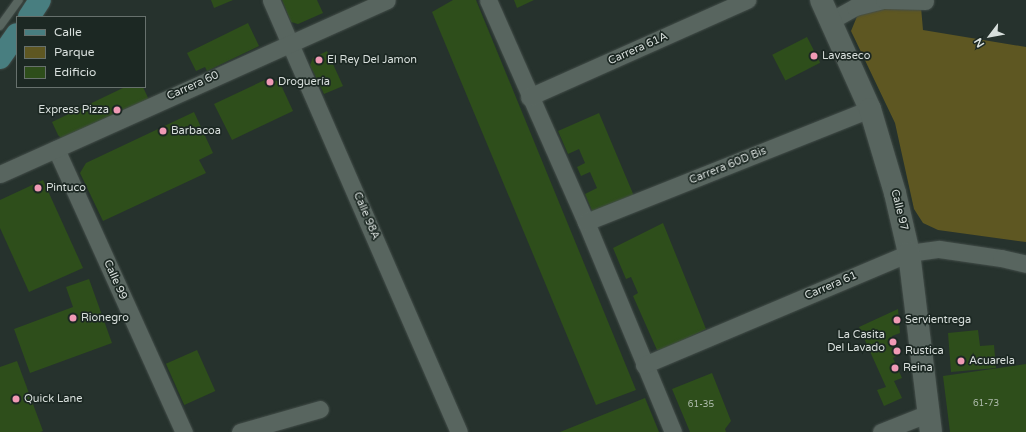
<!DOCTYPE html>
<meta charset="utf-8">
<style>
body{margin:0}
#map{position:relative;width:1026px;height:432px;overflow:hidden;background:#26322d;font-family:"Varela Round",sans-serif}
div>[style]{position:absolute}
.green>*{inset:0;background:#5e5722}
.building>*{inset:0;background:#2e4e1b;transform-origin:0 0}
.roads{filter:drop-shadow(0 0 1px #434d49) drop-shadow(0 0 1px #434d49)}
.lane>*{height:8px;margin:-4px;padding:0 4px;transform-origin:4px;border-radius:4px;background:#58655f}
.street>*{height:17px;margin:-8.5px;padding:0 8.5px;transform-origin:8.5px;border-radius:8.5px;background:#58655f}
.secondary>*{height:22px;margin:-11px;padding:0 11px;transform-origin:11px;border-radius:11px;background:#58655f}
.primary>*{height:22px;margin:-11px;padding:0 11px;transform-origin:11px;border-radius:11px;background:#487e80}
.dots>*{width:11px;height:11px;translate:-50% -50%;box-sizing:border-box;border:2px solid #1c2823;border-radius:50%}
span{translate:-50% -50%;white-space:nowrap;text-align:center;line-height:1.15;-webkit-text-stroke:3.5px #1c2823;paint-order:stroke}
.number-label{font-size:9px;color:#aebbac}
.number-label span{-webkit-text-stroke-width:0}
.street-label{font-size:11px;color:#d8dfdc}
.poi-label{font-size:11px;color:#d8dfdc}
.left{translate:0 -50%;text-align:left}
.right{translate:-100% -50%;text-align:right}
.legend{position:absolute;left:16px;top:16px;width:130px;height:72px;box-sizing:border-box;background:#1c2823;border:1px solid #67716d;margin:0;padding:5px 7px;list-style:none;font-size:12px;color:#d8dfdc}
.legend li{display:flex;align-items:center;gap:8px;height:20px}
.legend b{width:20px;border:1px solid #67716d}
.north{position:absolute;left:970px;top:16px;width:40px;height:40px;-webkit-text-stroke:3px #1c2823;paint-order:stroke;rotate:238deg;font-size:11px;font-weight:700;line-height:16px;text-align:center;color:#d8dfdc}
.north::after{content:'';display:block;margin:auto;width:14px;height:18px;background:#d8dfdc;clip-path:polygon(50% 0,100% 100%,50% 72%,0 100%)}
</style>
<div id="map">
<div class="green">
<div style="clip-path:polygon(891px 7px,921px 7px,923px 30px,1026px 47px,1026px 242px,938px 230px,923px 223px,914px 209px,895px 123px,851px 31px,858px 14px)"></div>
</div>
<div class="building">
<div style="clip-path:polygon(211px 0,233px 0,214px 8px)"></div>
<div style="clip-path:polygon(282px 0,317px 0,323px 13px,298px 24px,291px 22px)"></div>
<div style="clip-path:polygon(453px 0,476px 0,636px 390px,596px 405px,432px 12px)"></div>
<div style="clip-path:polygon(514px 0,534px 0,517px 8px)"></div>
<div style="clip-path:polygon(248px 23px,259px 46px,207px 71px,205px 67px,196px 71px,187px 53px)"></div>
<div style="left:807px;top:37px;width:29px;height:39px;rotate:63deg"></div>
<div style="clip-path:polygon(327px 51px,343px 86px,324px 94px,310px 65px,313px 58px)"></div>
<div style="clip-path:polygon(269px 78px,277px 81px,281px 85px,293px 111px,232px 140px,214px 104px)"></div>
<div style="clip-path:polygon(125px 87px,143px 87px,149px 100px,61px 138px,58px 135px,52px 122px)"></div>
<div style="clip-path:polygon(194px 112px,213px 153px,199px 160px,206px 173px,103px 221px,80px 173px,86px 163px)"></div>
<div style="clip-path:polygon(599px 113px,634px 196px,593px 213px,585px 194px,597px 188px,590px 172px,581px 176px,577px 167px,585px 163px,579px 149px,568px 154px,558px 131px)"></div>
<div style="clip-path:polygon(43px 180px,83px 268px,29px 292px,0 228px,0 200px)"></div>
<div style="clip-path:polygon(663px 223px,706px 329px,665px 349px,657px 350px,633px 296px,638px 293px,631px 277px,626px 279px,613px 248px)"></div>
<div style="clip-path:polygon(89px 279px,112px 343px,30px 373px,14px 329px,73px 307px,66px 287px)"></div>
<div style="clip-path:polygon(898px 309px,900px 333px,892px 336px,901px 354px,893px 358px,902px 378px,894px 381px,902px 398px,884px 406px,877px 390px,886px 387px,859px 327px)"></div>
<div style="clip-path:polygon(978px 330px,980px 346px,994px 345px,996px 368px,951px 372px,948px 333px)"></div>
<div style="left:197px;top:350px;width:45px;height:34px;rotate:66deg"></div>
<div style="clip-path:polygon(17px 361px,43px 431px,40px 432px,0 432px,0 367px)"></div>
<div style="clip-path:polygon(1026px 364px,1026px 432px,950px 432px,943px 376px)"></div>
<div style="clip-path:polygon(712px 373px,731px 421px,725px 429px,726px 432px,690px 432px,672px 389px)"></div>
<div style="clip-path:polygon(645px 398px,659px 432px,560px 432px)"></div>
</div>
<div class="roads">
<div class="lane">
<div style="left:0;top:26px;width:32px;rotate:-54deg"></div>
</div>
<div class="street">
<div style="left:271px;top:0;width:471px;rotate:66.5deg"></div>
<div style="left:488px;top:0;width:243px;rotate:66.2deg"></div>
<div style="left:586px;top:222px;width:227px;rotate:67.5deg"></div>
<div style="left:830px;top:21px;width:29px;rotate:-29deg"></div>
<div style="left:855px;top:7px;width:30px;rotate:-14deg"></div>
<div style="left:884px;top:0;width:41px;rotate:1.4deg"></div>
<div style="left:529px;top:97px;width:239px;rotate:-24deg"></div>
<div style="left:56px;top:149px;width:311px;rotate:65.7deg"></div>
<div style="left:0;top:174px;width:424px;rotate:-24.2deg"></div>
<div style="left:586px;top:222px;width:306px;rotate:-21.7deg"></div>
<div style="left:644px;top:365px;width:288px;rotate:-22.9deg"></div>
<div style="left:909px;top:253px;width:30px;rotate:-8deg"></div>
<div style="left:939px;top:249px;width:63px;rotate:8.3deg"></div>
<div style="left:1001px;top:258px;width:26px;rotate:13deg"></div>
<div style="left:240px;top:432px;width:83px;rotate:-16deg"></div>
<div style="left:881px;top:432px;width:52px;rotate:-21.6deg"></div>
</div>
<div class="secondary">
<div style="left:821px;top:0;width:120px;rotate:65.8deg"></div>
<div style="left:870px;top:109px;width:88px;rotate:73.4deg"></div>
<div style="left:895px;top:193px;width:62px;rotate:76.9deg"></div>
<div style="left:909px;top:253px;width:180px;rotate:83deg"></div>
</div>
<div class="primary">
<div style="left:29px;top:17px;width:20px;rotate:-57deg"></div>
<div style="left:0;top:58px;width:29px;rotate:-55deg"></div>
</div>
</div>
<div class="dots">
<div style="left:814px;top:56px;background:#f09ab5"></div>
<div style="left:319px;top:60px;background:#f09ab5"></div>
<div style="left:270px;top:82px;background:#f09ab5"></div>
<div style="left:117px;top:110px;background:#f09ab5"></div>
<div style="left:163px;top:131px;background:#f09ab5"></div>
<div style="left:38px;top:188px;background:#f09ab5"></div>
<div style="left:73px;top:318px;background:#f09ab5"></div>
<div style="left:897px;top:320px;background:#f09ab5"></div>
<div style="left:893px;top:342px;background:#f09ab5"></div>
<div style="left:897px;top:351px;background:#f09ab5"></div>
<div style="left:961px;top:361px;background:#f09ab5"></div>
<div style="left:895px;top:368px;background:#f09ab5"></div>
<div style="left:16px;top:399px;background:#f09ab5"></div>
</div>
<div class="number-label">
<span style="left:986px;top:404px">61-73</span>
<span style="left:701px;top:405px">61-35</span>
</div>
<div class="street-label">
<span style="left:638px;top:49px;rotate:-24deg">Carrera 61A</span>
<span style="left:193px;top:86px;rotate:-24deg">Carrera 60</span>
<span style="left:728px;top:166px;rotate:-22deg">Carrera 60D Bis</span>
<span style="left:899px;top:210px;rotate:76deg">Calle 97</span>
<span style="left:366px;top:216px;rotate:67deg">Calle 98A</span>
<span style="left:115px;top:280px;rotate:66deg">Calle 99</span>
<span style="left:831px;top:286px;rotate:-23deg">Carrera 61</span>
</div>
<div class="poi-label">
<span class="left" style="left:822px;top:56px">Lavaseco</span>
<span class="left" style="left:327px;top:60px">El Rey Del Jamon</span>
<span class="left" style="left:278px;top:82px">Droguería</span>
<span class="right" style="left:109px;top:110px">Express Pizza</span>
<span class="left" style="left:171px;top:131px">Barbacoa</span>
<span class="left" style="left:46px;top:188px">Pintuco</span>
<span class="left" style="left:81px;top:318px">Rionegro</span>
<span class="left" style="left:905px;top:320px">Servientrega</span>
<span class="right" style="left:885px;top:342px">La Casita<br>Del Lavado</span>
<span class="left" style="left:905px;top:351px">Rustica</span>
<span class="left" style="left:969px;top:361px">Acuarela</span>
<span class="left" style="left:903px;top:368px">Reina</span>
<span class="left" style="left:24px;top:399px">Quick Lane</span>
</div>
<ul class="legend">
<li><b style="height:5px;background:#487e80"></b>Calle</li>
<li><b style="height:11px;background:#5e5722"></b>Parque</li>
<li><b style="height:11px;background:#2e4e1b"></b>Edificio</li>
</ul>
<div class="north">N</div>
</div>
